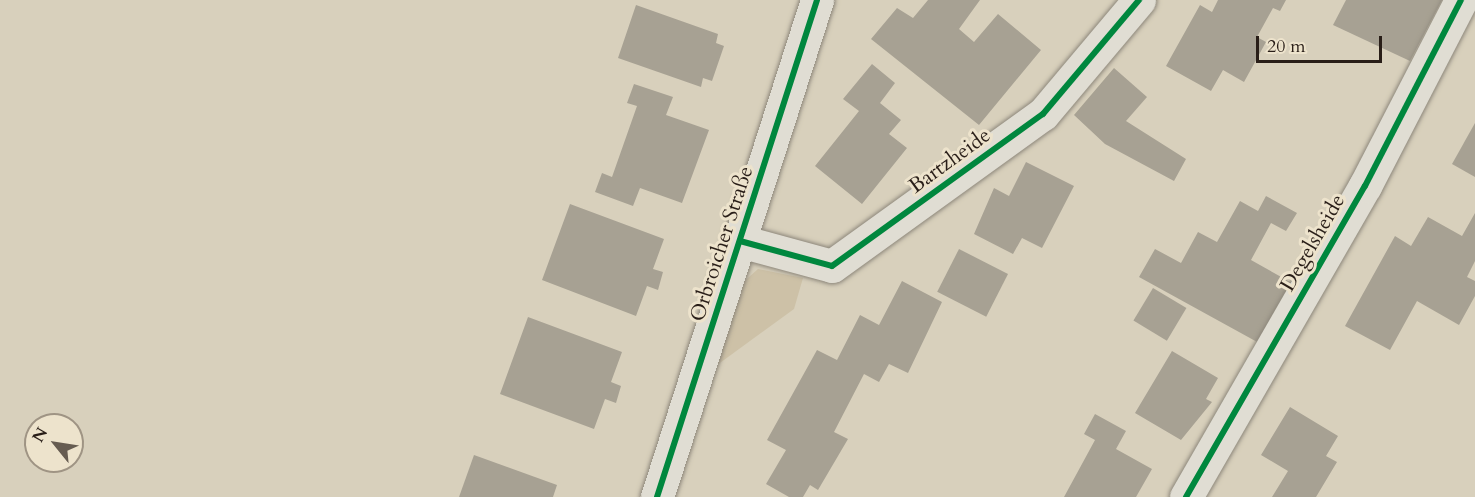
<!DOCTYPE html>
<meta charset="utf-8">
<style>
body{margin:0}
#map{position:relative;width:1475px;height:497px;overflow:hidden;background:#d8d0bc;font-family:Cardo,serif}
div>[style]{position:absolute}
.green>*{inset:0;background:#cdc1a7}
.building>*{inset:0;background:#a7a193;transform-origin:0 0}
.roads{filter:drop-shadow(0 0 2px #8d877b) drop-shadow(0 0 2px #8d877b)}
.minor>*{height:33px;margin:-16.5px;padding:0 16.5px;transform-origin:16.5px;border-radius:16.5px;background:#e0ddd3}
.cycleway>*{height:6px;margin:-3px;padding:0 3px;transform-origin:3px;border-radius:3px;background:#00873e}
span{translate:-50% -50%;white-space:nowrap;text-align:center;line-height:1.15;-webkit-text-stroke:6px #ede3cc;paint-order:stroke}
.street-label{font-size:21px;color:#291e18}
.north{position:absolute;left:24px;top:413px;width:60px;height:60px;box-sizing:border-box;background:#ede3cc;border:2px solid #9f9484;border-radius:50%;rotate:300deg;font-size:16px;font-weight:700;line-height:24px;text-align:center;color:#291e18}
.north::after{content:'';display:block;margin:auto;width:21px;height:27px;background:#665c51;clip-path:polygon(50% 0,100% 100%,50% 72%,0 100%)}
.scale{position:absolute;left:1256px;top:36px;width:126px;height:27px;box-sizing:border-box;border:3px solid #291e18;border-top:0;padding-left:8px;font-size:18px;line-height:21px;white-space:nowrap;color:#291e18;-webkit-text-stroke:4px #ede3cc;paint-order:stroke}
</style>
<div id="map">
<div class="green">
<div style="clip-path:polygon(758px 269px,803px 278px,794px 309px,713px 368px,739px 286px)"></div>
</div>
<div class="building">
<div style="clip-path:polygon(928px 0,980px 0,959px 29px,974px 42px,998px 14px,1041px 50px,979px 125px,871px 39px,897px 8px,913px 18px)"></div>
<div style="clip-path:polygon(1218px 0,1286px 0,1280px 11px,1273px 8px,1257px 37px,1266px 42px,1244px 82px,1223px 70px,1211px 91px,1166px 66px,1200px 5px,1212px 12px)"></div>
<div style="clip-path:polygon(1346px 0,1442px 0,1410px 61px,1333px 25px)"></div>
<div style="clip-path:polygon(636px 5px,718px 34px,716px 43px,724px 46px,712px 81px,703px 78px,701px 87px,618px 58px)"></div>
<div style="clip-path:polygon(872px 64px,895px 83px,880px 103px,901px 120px,889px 134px,907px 148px,862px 204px,815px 166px,859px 111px,843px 99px)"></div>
<div style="clip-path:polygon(1114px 68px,1147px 97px,1126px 121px,1186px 159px,1174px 181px,1105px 144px,1074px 115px)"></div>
<div style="clip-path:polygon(634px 84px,673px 97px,666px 115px,709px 130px,682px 203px,640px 188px,633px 206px,595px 192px,602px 173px,612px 177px,637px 106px,627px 103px)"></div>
<div style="clip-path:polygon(1475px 123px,1475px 177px,1452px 164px)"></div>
<div style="clip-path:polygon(1026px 162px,1074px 186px,1042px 248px,1022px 238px,1013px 254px,974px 234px,994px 188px,1009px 196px)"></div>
<div style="clip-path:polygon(1266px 196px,1297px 213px,1286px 231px,1271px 223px,1251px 260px,1292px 283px,1259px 343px,1139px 277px,1155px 249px,1181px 263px,1198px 232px,1217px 242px,1240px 201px,1258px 211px)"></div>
<div style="clip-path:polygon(570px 204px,664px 239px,653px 269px,663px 272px,658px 290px,647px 286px,636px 316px,542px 280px)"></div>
<div style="clip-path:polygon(1475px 213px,1475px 261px,1467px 277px,1475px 281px,1475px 296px,1459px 325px,1417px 301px,1390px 350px,1345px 326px,1395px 236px,1411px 246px,1428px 217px,1462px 236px)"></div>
<div style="left:959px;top:249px;width:55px;height:48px;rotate:27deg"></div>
<div style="clip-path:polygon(902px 281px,942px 302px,908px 373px,889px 364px,879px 382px,864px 374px,834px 432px,848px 439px,818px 490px,810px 485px,803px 497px,789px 497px,766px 484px,786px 450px,767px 440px,817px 350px,837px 360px,860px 315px,879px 325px)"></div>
<div style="left:1153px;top:288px;width:39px;height:38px;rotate:31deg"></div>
<div style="clip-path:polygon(528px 317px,622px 352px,611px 382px,621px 386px,616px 403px,605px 399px,594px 429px,500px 394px)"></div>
<div style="clip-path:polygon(1172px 351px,1218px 378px,1206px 399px,1212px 402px,1181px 440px,1135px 413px)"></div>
<div style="clip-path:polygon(1290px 407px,1338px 436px,1326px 456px,1337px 462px,1316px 497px,1272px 497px,1288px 471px,1261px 455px)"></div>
<div style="clip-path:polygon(1095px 414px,1126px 431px,1116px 449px,1152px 469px,1136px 497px,1064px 497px,1095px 440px,1084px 434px)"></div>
<div style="clip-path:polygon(474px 455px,557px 485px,553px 497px,459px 497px)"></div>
</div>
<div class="roads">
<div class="minor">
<div style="left:740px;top:241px;width:95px;rotate:15.2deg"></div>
<div style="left:832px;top:266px;width:260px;rotate:-35.8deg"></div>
<div style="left:1043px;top:114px;width:149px;rotate:-49.9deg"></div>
<div style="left:657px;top:497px;width:522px;rotate:-72.15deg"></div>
<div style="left:1186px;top:497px;width:359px;rotate:-60.1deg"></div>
<div style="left:1365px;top:186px;width:209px;rotate:-62.7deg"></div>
</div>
</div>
<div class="cycleway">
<div style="left:740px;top:241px;width:95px;rotate:15.2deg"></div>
<div style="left:832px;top:266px;width:260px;rotate:-35.8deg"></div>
<div style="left:1043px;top:114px;width:149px;rotate:-49.9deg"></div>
<div style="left:657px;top:497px;width:522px;rotate:-72.15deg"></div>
<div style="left:1186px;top:497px;width:359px;rotate:-60.1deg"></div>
<div style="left:1365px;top:186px;width:209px;rotate:-62.7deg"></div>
</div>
<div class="street-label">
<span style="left:950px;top:161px;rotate:-36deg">Bartzheide</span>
<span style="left:1313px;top:243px;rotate:-60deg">Degelsheide</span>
<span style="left:722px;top:244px;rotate:-72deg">Orbroicher Straße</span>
</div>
<div class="north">N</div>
<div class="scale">20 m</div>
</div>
